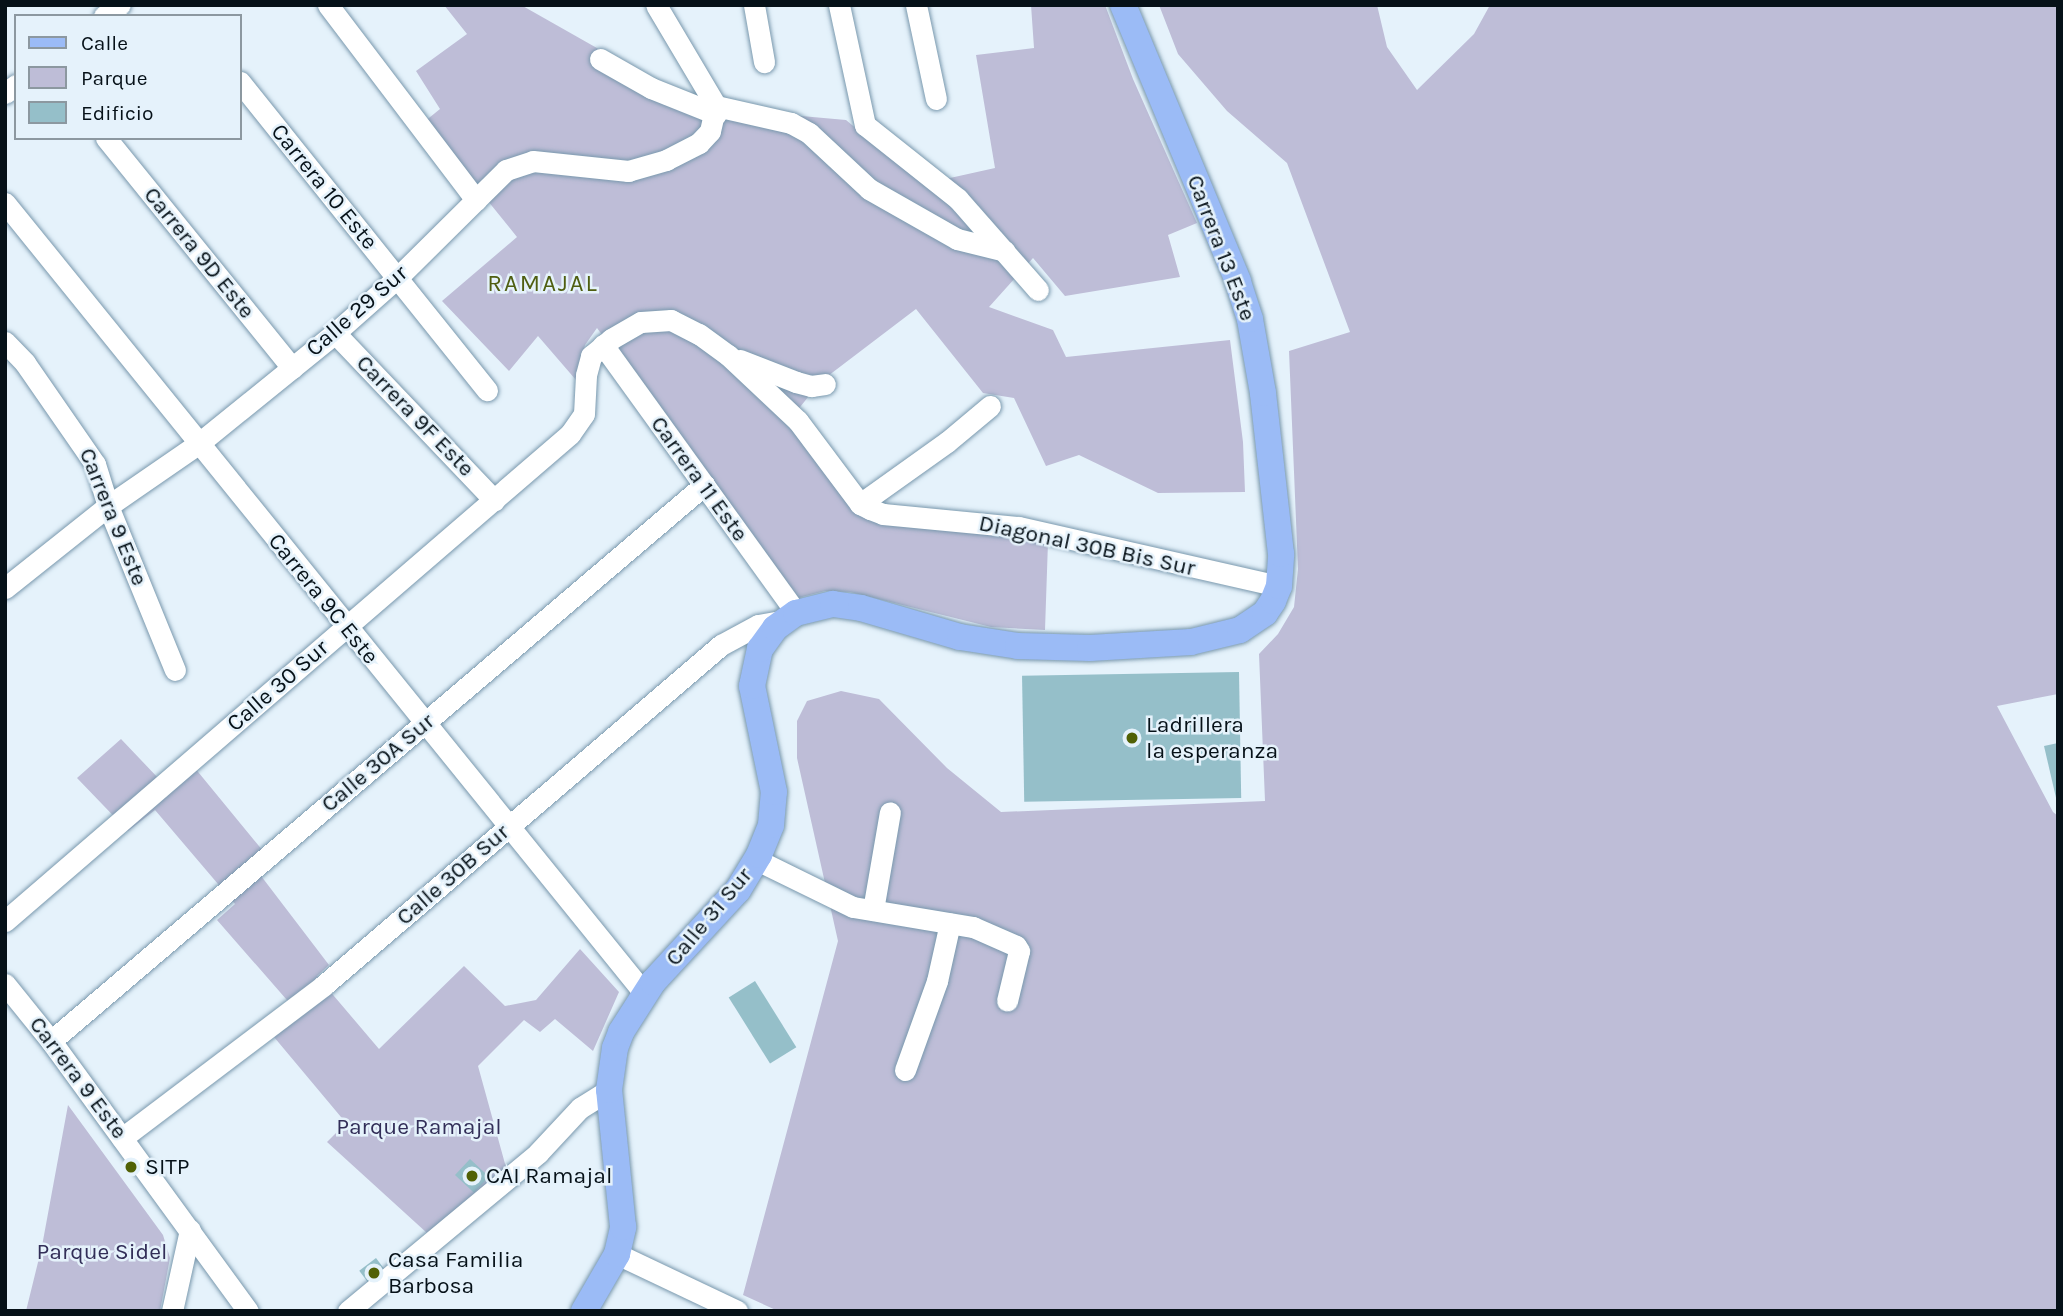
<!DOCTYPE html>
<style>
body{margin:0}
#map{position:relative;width:2063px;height:1316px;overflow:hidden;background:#e5f2fb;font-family:Karla,sans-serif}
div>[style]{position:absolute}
.green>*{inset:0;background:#bebdd7}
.building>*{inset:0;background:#95bfc9;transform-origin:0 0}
.roads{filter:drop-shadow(0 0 2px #7998ad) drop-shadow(0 0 2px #7998ad)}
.minor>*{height:21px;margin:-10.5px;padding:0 10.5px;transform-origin:10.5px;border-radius:10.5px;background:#fff}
.major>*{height:26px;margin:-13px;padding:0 13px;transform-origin:13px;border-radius:13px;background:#9bbbf6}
.dots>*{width:19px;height:19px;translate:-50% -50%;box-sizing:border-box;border:4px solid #e5f2fb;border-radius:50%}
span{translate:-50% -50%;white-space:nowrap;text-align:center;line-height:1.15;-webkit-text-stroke:5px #e5f2fb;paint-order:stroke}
.street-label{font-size:23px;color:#061118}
.poi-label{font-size:23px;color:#061118}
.left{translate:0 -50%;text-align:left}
.park-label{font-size:23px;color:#322e58}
.neighbourhood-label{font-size:24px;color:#4f5e11;letter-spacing:2px}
.frame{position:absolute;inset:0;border:7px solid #061118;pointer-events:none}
.legend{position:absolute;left:14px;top:14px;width:228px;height:126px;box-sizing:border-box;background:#e5f2fb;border:2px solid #8c98a0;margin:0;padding:9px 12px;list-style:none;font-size:21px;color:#061118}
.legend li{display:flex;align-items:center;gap:14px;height:35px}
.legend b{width:35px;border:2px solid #8c98a0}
</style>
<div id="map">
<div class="green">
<div style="clip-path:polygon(444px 5px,521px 5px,701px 107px,846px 120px,923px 184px,995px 168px,976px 55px,1034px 48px,1031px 5px,1105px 5px,1133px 79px,1197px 223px,1168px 235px,1180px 277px,1065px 296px,1033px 258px,989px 307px,1053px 330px,1066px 357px,1230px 340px,1243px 442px,1245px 492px,1158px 493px,1079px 455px,1046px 466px,1014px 398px,983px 393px,916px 309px,820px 382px,789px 421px,852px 503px,1048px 542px,1045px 630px,991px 627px,850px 592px,825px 591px,798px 598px,597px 328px,585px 345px,576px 380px,538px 336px,509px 371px,442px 301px,517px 237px,424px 122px,440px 109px,416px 71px,467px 34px)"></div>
<div style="clip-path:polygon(1159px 5px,1377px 5px,1387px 47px,1417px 90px,1474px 34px,1490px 5px,2058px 5px,2058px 694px,1997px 706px,2053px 812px,2058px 816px,2058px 1311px,778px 1311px,743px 1295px,838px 941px,797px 758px,797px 721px,807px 701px,841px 691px,879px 699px,947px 768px,1001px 812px,1265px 801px,1259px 654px,1278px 634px,1294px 607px,1298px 569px,1289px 351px,1350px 332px,1287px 163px,1227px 111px,1178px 54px)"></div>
<div style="clip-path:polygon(121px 739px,160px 780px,185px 756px,268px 857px,255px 868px,329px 965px,317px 976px,379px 1049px,464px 966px,505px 1006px,536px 1000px,580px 949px,619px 992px,593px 1051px,555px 1019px,540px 1032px,524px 1020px,478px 1066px,507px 1171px,427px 1233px,327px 1142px,346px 1123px,274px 1037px,300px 1015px,217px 920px,235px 904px,155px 810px,128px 831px,77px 778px)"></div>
<div style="clip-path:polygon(68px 1105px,163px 1235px,170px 1258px,160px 1311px,26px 1311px,42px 1246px)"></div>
</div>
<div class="building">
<div style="left:1239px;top:672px;width:126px;height:217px;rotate:89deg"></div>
<div style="clip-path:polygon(2058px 743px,2058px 802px,2057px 802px,2044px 746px)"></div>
<div style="left:755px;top:981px;width:78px;height:31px;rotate:58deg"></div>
<div style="left:470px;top:1159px;width:26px;height:22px;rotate:43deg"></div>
<div style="left:376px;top:1258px;width:21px;height:21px;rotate:53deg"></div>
</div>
<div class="roads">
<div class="minor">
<div style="left:328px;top:5px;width:245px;rotate:52.8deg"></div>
<div style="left:754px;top:5px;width:58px;rotate:80deg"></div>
<div style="left:839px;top:5px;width:123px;rotate:77.8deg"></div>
<div style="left:865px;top:125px;width:119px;rotate:38.5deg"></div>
<div style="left:958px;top:199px;width:121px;rotate:48.7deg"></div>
<div style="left:916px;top:5px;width:96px;rotate:78deg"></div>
<div style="left:104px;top:16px;width:19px;rotate:-35deg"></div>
<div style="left:600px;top:59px;width:59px;rotate:29.6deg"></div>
<div style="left:651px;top:88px;width:70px;rotate:21.8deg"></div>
<div style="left:240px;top:82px;width:395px;rotate:51.3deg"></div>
<div style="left:5px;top:93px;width:14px;rotate:-36deg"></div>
<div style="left:716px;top:106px;width:77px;rotate:12.8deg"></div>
<div style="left:791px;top:123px;width:21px;rotate:29deg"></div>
<div style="left:809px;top:133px;width:82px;rotate:43deg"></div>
<div style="left:869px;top:189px;width:101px;rotate:29.6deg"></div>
<div style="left:957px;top:239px;width:49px;rotate:14deg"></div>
<div style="left:106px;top:138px;width:296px;rotate:51deg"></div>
<div style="left:5px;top:203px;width:1016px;rotate:51.03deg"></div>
<div style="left:335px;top:333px;width:231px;rotate:46.4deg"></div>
<div style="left:5px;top:342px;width:29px;rotate:46deg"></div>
<div style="left:25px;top:363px;width:123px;rotate:55.3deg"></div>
<div style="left:95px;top:464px;width:44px;rotate:72.8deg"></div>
<div style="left:108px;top:506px;width:177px;rotate:67.8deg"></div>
<div style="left:603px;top:345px;width:330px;rotate:54.2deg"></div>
<div style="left:740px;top:360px;width:60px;rotate:21.4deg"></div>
<div style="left:796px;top:382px;width:16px;rotate:15deg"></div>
<div style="left:811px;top:386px;width:14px;rotate:-8deg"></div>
<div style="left:860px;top:504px;width:107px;rotate:-35.5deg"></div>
<div style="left:947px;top:442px;width:56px;rotate:-39.9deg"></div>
<div style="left:5px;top:588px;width:132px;rotate:-38.5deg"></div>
<div style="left:108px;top:506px;width:109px;rotate:-34.6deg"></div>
<div style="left:198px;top:444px;width:176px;rotate:-39deg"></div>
<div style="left:335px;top:333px;width:84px;rotate:-41.6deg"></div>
<div style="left:398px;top:277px;width:152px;rotate:-44.7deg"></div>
<div style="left:506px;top:170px;width:28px;rotate:-18deg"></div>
<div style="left:533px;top:161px;width:96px;rotate:6deg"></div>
<div style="left:628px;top:171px;width:40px;rotate:-16deg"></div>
<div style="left:666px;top:160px;width:37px;rotate:-27deg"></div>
<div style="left:699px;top:143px;width:16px;rotate:-47deg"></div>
<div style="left:710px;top:131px;width:26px;rotate:-77deg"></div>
<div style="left:716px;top:106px;width:117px;rotate:-120.7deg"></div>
<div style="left:757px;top:860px;width:107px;rotate:26.1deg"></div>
<div style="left:853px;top:907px;width:122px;rotate:9.5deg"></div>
<div style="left:973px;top:927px;width:47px;rotate:23.8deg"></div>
<div style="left:1016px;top:946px;width:6px;rotate:59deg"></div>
<div style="left:1019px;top:951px;width:51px;rotate:103.5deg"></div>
<div style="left:873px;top:910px;width:99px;rotate:-80.2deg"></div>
<div style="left:5px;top:921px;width:746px;rotate:-40.76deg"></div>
<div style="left:570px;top:434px;width:24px;rotate:-55deg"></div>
<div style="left:584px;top:414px;width:39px;rotate:-87deg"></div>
<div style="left:586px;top:375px;width:20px;rotate:-75deg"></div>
<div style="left:591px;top:356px;width:26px;rotate:-40deg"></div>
<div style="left:611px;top:339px;width:34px;rotate:-30deg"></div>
<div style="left:641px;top:322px;width:30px;rotate:-4deg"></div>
<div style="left:671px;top:320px;width:31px;rotate:27deg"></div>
<div style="left:699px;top:334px;width:36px;rotate:36deg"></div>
<div style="left:728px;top:355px;width:96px;rotate:43.3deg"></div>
<div style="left:798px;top:421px;width:104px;rotate:53.2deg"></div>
<div style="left:860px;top:504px;width:11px;rotate:27deg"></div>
<div style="left:870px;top:509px;width:14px;rotate:21deg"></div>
<div style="left:883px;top:514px;width:137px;rotate:5.5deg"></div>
<div style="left:1019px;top:527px;width:267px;rotate:12.8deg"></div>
<div style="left:5px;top:984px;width:73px;rotate:51.1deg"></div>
<div style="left:51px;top:1041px;width:334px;rotate:53.9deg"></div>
<div style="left:51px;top:1041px;width:858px;rotate:-40.41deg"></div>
<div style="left:905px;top:1070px;width:95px;rotate:-70.2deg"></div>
<div style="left:937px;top:981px;width:59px;rotate:-77.4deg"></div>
<div style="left:122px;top:1138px;width:253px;rotate:-37.1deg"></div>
<div style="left:324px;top:985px;width:523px;rotate:-40.58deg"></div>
<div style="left:721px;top:645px;width:42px;rotate:-28.4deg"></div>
<div style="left:758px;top:625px;width:27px;rotate:-10deg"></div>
<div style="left:617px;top:1254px;width:133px;rotate:25.4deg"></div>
<div style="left:172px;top:1311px;width:83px;rotate:-77.5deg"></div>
<div style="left:348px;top:1311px;width:247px;rotate:-39.7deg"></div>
<div style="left:538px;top:1153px;width:62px;rotate:-47deg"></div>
<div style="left:580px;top:1108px;width:34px;rotate:-32deg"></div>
</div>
<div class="major">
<div style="left:584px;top:1311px;width:66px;rotate:-59.9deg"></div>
<div style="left:617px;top:1254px;width:28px;rotate:-77deg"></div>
<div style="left:623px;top:1227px;width:138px;rotate:-95.8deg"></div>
<div style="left:609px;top:1090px;width:42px;rotate:-81.9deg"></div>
<div style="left:615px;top:1048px;width:17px;rotate:-69deg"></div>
<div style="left:621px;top:1032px;width:59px;rotate:-57.4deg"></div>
<div style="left:653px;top:982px;width:125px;rotate:-47.3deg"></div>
<div style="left:738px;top:890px;width:41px;rotate:-59deg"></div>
<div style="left:759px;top:855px;width:32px;rotate:-68deg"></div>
<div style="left:771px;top:825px;width:33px;rotate:-85deg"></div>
<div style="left:774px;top:792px;width:108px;rotate:-101.7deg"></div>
<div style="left:752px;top:686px;width:38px;rotate:-78deg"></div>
<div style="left:760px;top:649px;width:26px;rotate:-54deg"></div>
<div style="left:775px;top:628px;width:26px;rotate:-36deg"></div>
<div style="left:796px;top:613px;width:38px;rotate:-14deg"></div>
<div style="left:833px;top:604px;width:28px;rotate:8deg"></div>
<div style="left:861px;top:608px;width:103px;rotate:16.3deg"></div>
<div style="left:960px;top:637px;width:59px;rotate:8.8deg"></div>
<div style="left:1018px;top:646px;width:72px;rotate:1.6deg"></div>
<div style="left:1090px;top:648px;width:101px;rotate:-3.4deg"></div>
<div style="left:1191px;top:642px;width:50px;rotate:-13.8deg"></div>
<div style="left:1240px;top:630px;width:30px;rotate:-34deg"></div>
<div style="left:1265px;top:613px;width:14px;rotate:-56deg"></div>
<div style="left:1273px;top:601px;width:16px;rotate:-68deg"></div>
<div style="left:1279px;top:586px;width:32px;rotate:-86deg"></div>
<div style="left:1281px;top:554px;width:162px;rotate:-96.4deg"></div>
<div style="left:1263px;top:393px;width:75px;rotate:-100deg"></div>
<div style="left:1250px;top:319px;width:40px;rotate:-108deg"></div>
<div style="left:1238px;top:281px;width:299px;rotate:-112.6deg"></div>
</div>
</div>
<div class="dots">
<div style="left:1132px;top:738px;background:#516106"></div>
<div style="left:131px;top:1167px;background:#516106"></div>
<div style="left:472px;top:1176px;background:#516106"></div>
<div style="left:374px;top:1273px;background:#516106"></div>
</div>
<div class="street-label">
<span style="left:324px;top:187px;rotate:51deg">Carrera 10 Este</span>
<span style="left:1221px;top:248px;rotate:69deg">Carrera 13 Este</span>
<span style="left:199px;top:253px;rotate:51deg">Carrera 9D Este</span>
<span style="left:357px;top:311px;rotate:-41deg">Calle 29 Sur</span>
<span style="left:415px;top:416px;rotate:46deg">Carrera 9F Este</span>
<span style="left:699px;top:479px;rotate:54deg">Carrera 11 Este</span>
<span style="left:113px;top:517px;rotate:68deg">Carrera 9 Este</span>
<span style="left:1087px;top:546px;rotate:12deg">Diagonal 30B Bis Sur</span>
<span style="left:323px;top:599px;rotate:51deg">Carrera 9C Este</span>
<span style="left:278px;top:686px;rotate:-41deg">Calle 30 Sur</span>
<span style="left:378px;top:763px;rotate:-40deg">Calle 30A Sur</span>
<span style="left:453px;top:875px;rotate:-41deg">Calle 30B Sur</span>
<span style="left:709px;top:917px;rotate:-50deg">Calle 31 Sur</span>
<span style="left:78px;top:1078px;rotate:53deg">Carrera 9 Este</span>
</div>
<div class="poi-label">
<span class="left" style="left:1146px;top:738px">Ladrillera<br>la esperanza</span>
<span class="left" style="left:145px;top:1167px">SITP</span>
<span class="left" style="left:486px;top:1176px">CAI Ramajal</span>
<span class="left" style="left:388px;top:1273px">Casa Familia<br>Barbosa</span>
</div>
<div class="park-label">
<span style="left:419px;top:1127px">Parque Ramajal</span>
<span style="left:102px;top:1252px">Parque Sidel</span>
</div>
<div class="neighbourhood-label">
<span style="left:543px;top:284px">RAMAJAL</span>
</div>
<div class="frame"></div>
<ul class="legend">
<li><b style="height:9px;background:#9bbbf6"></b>Calle</li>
<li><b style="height:19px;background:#bebdd7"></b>Parque</li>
<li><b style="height:19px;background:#95bfc9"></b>Edificio</li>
</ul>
</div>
